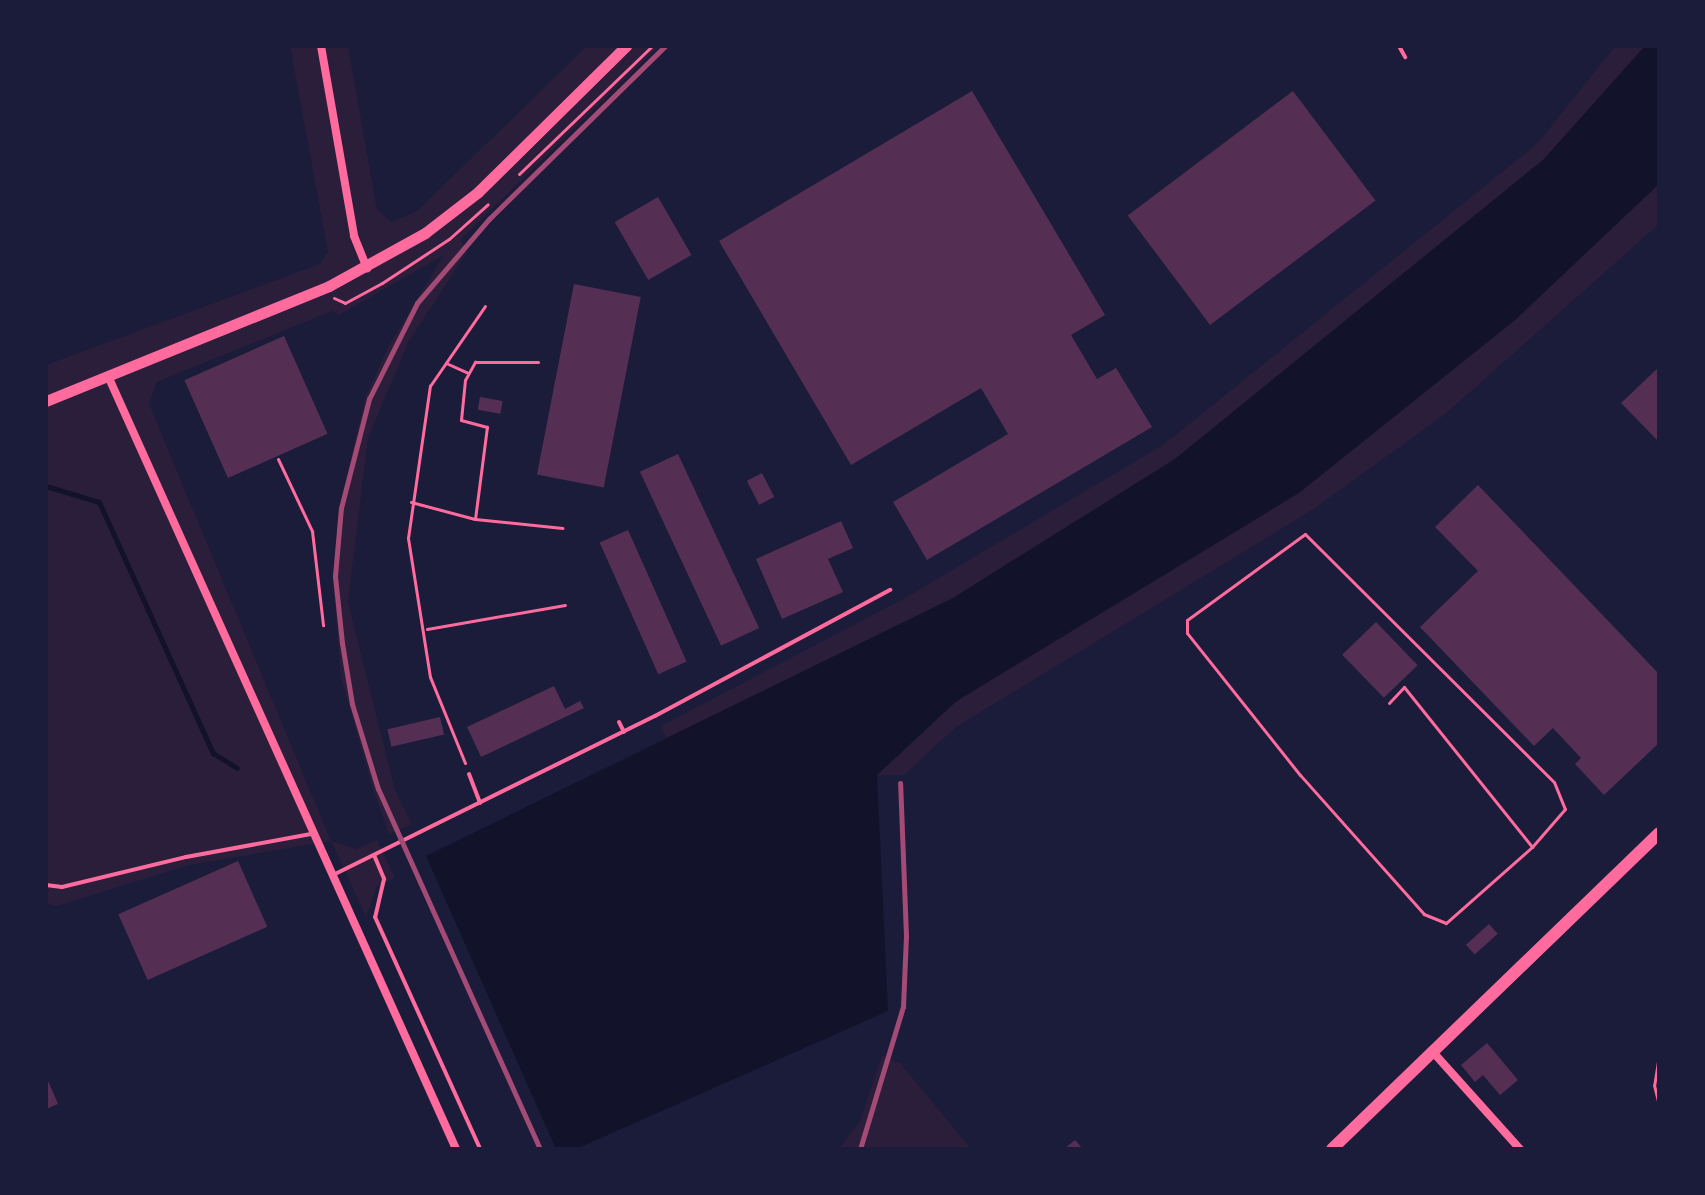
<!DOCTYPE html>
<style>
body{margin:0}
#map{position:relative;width:1705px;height:1195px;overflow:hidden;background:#1b1b3a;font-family:"Sofia Sans Condensed",sans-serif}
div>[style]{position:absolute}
.green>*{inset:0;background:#2a1e3b}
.water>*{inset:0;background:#12122b}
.stream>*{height:5px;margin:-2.5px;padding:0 2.5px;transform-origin:2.5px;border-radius:2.5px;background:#12122b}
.building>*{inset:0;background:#542f53;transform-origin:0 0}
.path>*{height:3px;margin:-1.5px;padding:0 1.5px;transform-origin:1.5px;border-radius:1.5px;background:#ff6b9d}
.service>*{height:4px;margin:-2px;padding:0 2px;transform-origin:2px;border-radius:2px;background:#ff6b9d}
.minor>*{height:8px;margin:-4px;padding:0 4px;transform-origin:4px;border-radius:4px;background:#ff6b9d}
.tertiary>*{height:11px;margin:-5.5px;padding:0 5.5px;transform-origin:5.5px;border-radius:5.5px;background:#ff6b9d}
.secondary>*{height:12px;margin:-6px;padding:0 6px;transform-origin:6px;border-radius:6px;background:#ff6b9d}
.rail>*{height:5px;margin:-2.5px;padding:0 2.5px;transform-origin:2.5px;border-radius:2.5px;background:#a44b75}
span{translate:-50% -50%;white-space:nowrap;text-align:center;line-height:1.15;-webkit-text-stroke:6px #1b1b3a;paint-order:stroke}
.frame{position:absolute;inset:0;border:48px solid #1b1b3a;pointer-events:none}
</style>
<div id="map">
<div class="green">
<div style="clip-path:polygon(290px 46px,348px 46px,377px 210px,392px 222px,417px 211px,587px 46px,659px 46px,461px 239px,467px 252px,409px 341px,368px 438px,348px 602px,395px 790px,412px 824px,389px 834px,373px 789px,341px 678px,333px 579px,339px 509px,365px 398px,388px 347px,444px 255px,339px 315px,332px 311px,157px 382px,149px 404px,331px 841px,357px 849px,377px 840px,395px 878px,377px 886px,366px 917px,331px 841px,189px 865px,57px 906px,46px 903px,46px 365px,320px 264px,328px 252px)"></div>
<div style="clip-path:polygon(1615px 46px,1645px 46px,1544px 159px,1175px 459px,953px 598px,666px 738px,661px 726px,905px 598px,1163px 445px,1537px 144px)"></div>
<div style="clip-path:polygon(1659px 183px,1659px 224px,1444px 415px,1312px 510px,956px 727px,904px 775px,877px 775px,955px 703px,1514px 321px)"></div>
<div style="clip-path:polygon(882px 1055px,901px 1064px,971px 1149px,839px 1149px,860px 1121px)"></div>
</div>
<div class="water">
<div style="clip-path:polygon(1645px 46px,1659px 46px,1659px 184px,1514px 321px,1299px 493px,955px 702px,877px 775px,888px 1011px,576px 1149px,556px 1149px,426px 856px,953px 598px,1175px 459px,1544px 159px)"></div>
</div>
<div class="stream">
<div style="left:46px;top:486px;width:55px;rotate:16.8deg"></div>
<div style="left:99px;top:502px;width:276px;rotate:65.6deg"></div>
<div style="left:213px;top:753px;width:28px;rotate:32deg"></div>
</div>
<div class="building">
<div style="clip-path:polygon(972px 91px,1105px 315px,1071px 335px,1097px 379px,1116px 368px,1152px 427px,927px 560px,893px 502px,1008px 434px,981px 388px,851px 465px,719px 241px)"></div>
<div style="left:1293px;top:91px;width:137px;height:207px;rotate:53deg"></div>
<div style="left:658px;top:197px;width:67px;height:50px;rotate:60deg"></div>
<div style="left:574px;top:284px;width:68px;height:194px;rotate:11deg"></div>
<div style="left:284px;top:336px;width:107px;height:109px;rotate:66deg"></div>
<div style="clip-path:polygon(1659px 367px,1659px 442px,1621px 403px)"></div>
<div style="left:480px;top:397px;width:23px;height:13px;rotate:10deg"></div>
<div style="left:678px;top:454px;width:192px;height:42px;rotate:65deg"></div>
<div style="left:762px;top:473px;width:27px;height:17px;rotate:63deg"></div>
<div style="clip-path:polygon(1478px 485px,1659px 674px,1659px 743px,1604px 795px,1575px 764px,1581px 758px,1553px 728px,1534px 746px,1420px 627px,1478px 571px,1435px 527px)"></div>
<div style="clip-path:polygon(841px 521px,853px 548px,828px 559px,843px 592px,782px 619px,756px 559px)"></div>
<div style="left:628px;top:530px;width:144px;height:31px;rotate:66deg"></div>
<div style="left:1376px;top:622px;width:60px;height:47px;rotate:46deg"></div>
<div style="clip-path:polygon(554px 686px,565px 709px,580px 701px,584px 708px,481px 757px,467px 727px)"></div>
<div style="left:440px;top:717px;width:18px;height:54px;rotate:77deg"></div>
<div style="left:238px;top:861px;width:72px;height:131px;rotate:66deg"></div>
<div style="left:1489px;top:924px;width:13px;height:31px;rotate:48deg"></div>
<div style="clip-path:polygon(1487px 1043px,1518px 1080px,1500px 1095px,1483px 1075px,1475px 1082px,1461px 1065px)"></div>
<div style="clip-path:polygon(46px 1076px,58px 1104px,46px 1109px)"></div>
<div style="clip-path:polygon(1075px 1140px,1083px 1149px,1064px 1149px)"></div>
</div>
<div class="path">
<div style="left:519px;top:174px;width:185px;rotate:-43.9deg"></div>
<div style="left:334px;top:298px;width:12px;rotate:24deg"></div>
<div style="left:345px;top:303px;width:42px;rotate:-28.4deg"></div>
<div style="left:382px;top:283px;width:80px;rotate:-33.3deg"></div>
<div style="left:449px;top:239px;width:52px;rotate:-41.9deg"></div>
<div style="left:446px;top:363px;width:24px;rotate:24deg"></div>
<div style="left:278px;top:459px;width:80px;rotate:64.7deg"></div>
<div style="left:312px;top:531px;width:95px;rotate:83.3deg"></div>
<div style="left:411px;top:502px;width:66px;rotate:14.9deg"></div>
<div style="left:475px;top:519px;width:88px;rotate:5.8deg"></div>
<div style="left:475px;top:519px;width:93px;rotate:-82.6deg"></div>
<div style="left:487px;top:427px;width:27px;rotate:-165deg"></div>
<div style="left:461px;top:420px;width:40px;rotate:-84.3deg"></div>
<div style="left:465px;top:380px;width:21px;rotate:-61deg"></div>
<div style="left:475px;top:362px;width:63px"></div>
<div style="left:1305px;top:534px;width:351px;rotate:44.9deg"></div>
<div style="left:1554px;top:782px;width:29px;rotate:68deg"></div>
<div style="left:1565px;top:809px;width:50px;rotate:131deg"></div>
<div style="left:1532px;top:847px;width:115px;rotate:138.5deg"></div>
<div style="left:1446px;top:923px;width:24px;rotate:-158deg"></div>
<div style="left:1424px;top:914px;width:186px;rotate:-131.7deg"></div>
<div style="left:1300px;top:775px;width:181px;rotate:-128.5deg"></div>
<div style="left:1187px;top:633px;width:13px;rotate:-90deg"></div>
<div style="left:1187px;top:620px;width:146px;rotate:-36.1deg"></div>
<div style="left:427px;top:629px;width:140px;rotate:-9.9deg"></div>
<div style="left:1389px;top:703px;width:22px;rotate:-47deg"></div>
<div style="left:1404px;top:687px;width:205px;rotate:51.3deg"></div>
<div style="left:465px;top:763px;width:93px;rotate:-112.1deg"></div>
<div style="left:430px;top:677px;width:141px;rotate:-99deg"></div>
<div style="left:408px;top:538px;width:154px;rotate:-81.8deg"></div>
<div style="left:430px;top:386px;width:97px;rotate:-55.5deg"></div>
<div style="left:1659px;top:1055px;width:30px;rotate:99deg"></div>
<div style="left:1654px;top:1085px;width:21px;rotate:76deg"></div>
</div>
<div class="service">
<div style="left:1399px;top:46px;width:13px;rotate:61deg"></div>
<div style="left:619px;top:722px;width:11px;rotate:63deg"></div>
<div style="left:469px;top:774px;width:31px;rotate:69deg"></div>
<div style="left:374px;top:855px;width:26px;rotate:67deg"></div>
<div style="left:384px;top:879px;width:39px;rotate:103deg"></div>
<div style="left:375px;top:917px;width:255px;rotate:65.6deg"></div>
<div style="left:333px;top:875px;width:359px;rotate:-26.3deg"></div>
<div style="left:655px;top:716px;width:267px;rotate:-28.2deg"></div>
<div style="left:46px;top:885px;width:16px;rotate:7deg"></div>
<div style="left:62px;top:887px;width:128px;rotate:-13.6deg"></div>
<div style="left:186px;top:857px;width:127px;rotate:-10.4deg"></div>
</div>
<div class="minor">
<div style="left:321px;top:46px;width:193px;rotate:80.1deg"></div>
<div style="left:354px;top:236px;width:35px;rotate:68deg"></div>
<div style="left:108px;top:376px;width:848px;rotate:65.76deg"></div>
<div style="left:1432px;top:1051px;width:132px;rotate:48.1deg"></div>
</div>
<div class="tertiary">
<div style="left:46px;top:401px;width:305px;rotate:-22.1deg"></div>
<div style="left:329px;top:286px;width:110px;rotate:-28.9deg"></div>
<div style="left:425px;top:233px;width:67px;rotate:-37.7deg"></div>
<div style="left:478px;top:192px;width:208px;rotate:-44.6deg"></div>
</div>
<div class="secondary">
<div style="left:1332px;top:1149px;width:455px;rotate:-44deg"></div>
</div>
<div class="rail">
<div style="left:540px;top:1149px;width:395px;rotate:-114.2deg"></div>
<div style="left:378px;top:789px;width:89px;rotate:-107deg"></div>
<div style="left:352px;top:704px;width:62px;rotate:-99.3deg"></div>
<div style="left:342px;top:643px;width:67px;rotate:-96deg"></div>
<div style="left:335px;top:576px;width:68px;rotate:-85deg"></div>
<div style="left:341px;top:508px;width:113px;rotate:-75.6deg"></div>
<div style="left:369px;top:399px;width:107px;rotate:-63.4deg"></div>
<div style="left:417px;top:303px;width:111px;rotate:-49.4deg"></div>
<div style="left:489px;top:219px;width:247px;rotate:-44.5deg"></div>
<div style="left:860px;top:1149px;width:148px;rotate:-73.2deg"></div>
<div style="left:903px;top:1007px;width:71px;rotate:-87.6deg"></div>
<div style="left:906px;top:936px;width:153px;rotate:-92.2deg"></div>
</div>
<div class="frame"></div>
</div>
